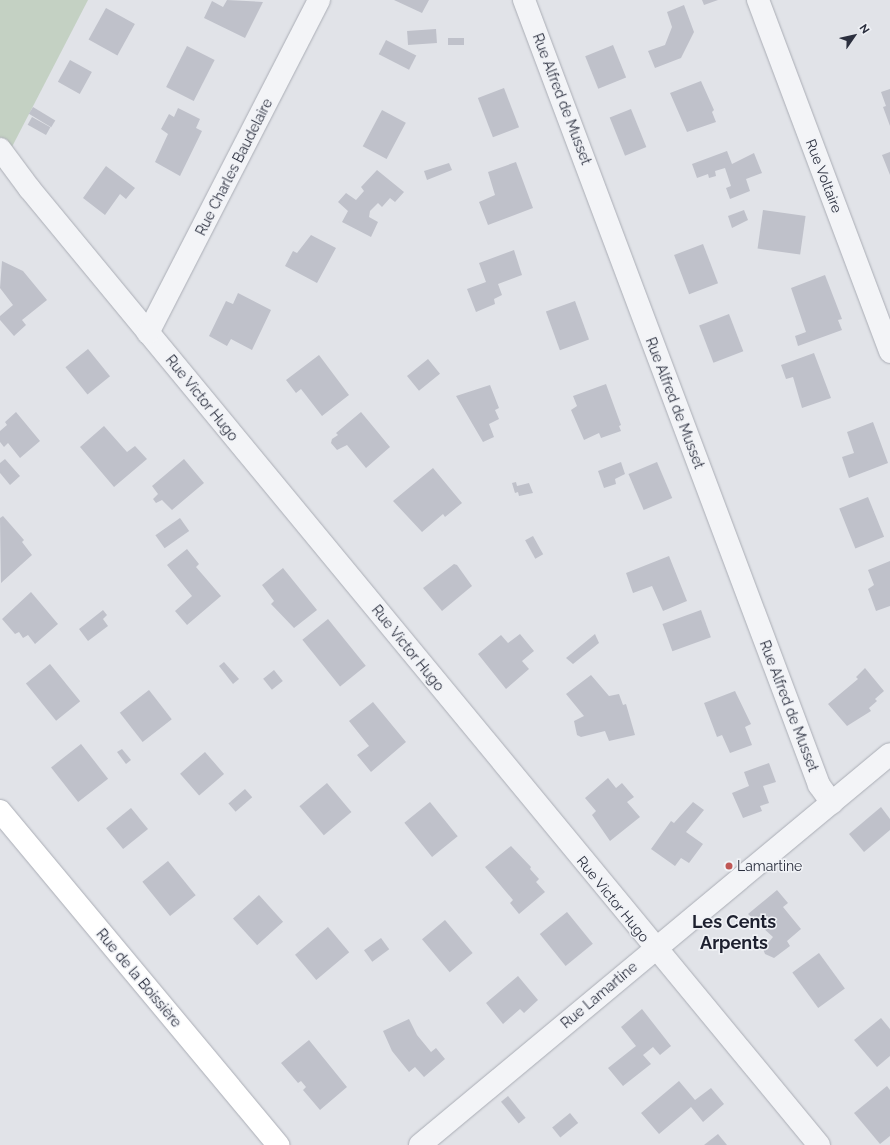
<!DOCTYPE html>
<meta charset="utf-8">
<style>
body{margin:0}
#map{position:relative;width:890px;height:1145px;overflow:hidden;background:#e1e3e8;font-family:Raleway,sans-serif}
div>[style]{position:absolute}
.green>*{inset:0;background:#c4d1c3}
.building>*{inset:0;background:#bfc1ca;transform-origin:0 0}
.roads{filter:drop-shadow(0 0 1px #aaadb5) drop-shadow(0 0 1px #aaadb5)}
.minor>*{height:22px;margin:-11px;padding:0 11px;transform-origin:11px;border-radius:11px;background:#f3f4f7}
.major>*{height:22px;margin:-11px;padding:0 11px;transform-origin:11px;border-radius:11px;background:#fff}
.dots>*{width:11px;height:11px;translate:-50% -50%;box-sizing:border-box;border:2px solid #f0f2f6;border-radius:50%}
span{translate:-50% -50%;white-space:nowrap;text-align:center;line-height:1.15;-webkit-text-stroke:3px #f0f2f6;paint-order:stroke}
.street-label{font-size:14px;color:#2b2f3e}
.poi-label{font-size:14px;color:#2b2f3e}
.left{translate:0 -50%;text-align:left}
.district-label{font-size:18px;color:#1d202f;font-weight:700}
.north{position:absolute;left:834px;top:16px;width:40px;height:40px;-webkit-text-stroke:3px #f0f2f6;paint-order:stroke;rotate:56deg;font-size:11px;font-weight:700;line-height:16px;text-align:center;color:#2b2f3e}
.north::after{content:'';display:block;margin:auto;width:14px;height:18px;background:#2b2f3e;clip-path:polygon(50% 0,100% 100%,50% 72%,0 100%)}
</style>
<div id="map">
<div class="green">
<div style="clip-path:polygon(0 0,88px 0,0 170px)"></div>
</div>
<div class="building">
<div style="clip-path:polygon(227px 0,263px 2px,245px 38px,204px 18px,212px 1px,223px 7px)"></div>
<div style="clip-path:polygon(394px 0,429px 0,422px 13px)"></div>
<div style="clip-path:polygon(702px 0,718px 0,704px 5px)"></div>
<div style="clip-path:polygon(684px 5px,694px 32px,681px 58px,655px 68px,648px 51px,665px 45px,672px 27px,667px 12px)"></div>
<div style="left:106px;top:8px;width:33px;height:36px;rotate:29deg"></div>
<div style="left:436px;top:29px;width:14px;height:29px;rotate:86deg"></div>
<div style="left:464px;top:38px;width:7px;height:16px;rotate:90deg"></div>
<div style="left:386px;top:40px;width:34px;height:16px;rotate:27deg"></div>
<div style="left:613px;top:45px;width:35px;height:30px;rotate:68deg"></div>
<div style="left:187px;top:46px;width:31px;height:46px;rotate:27deg"></div>
<div style="left:70px;top:60px;width:25px;height:25px;rotate:29deg"></div>
<div style="clip-path:polygon(701px 81px,714px 110px,712px 112px,716px 122px,687px 132px,670px 93px)"></div>
<div style="left:504px;top:88px;width:42px;height:28px;rotate:69deg"></div>
<div style="clip-path:polygon(890px 89px,890px 126px,883px 107px,886px 106px,881px 92px)"></div>
<div style="left:33px;top:107px;width:26px;height:8px;rotate:31deg"></div>
<div style="clip-path:polygon(178px 108px,200px 119px,196px 128px,202px 131px,180px 176px,155px 162px,168px 134px,161px 129px,169px 114px,174px 117px)"></div>
<div style="left:631px;top:109px;width:41px;height:23px;rotate:68deg"></div>
<div style="left:382px;top:110px;width:27px;height:41px;rotate:28deg"></div>
<div style="left:32px;top:117px;width:21px;height:9px;rotate:29deg"></div>
<div style="clip-path:polygon(727px 151px,732px 164px,754px 153px,762px 173px,746px 179px,750px 191px,730px 199px,726px 188px,731px 186px,725px 168px,715px 171px,716px 176px,709px 178px,708px 174px,697px 178px,692px 164px)"></div>
<div style="clip-path:polygon(890px 152px,890px 175px,882px 155px)"></div>
<div style="clip-path:polygon(516px 162px,533px 208px,488px 225px,479px 202px,495px 195px,488px 172px)"></div>
<div style="clip-path:polygon(449px 163px,452px 170px,427px 180px,424px 171px)"></div>
<div style="clip-path:polygon(106px 166px,135px 188px,126px 199px,120px 194px,105px 215px,83px 198px)"></div>
<div style="clip-path:polygon(377px 170px,404px 192px,395px 202px,390px 198px,382px 207px,378px 203px,370px 211px,369px 217px,378px 222px,371px 237px,342px 222px,348px 211px,338px 202px,346px 193px,356px 200px,364px 191px,361px 187px)"></div>
<div style="clip-path:polygon(744px 210px,748px 220px,732px 228px,728px 216px)"></div>
<div style="left:763px;top:210px;width:43px;height:39px;rotate:8deg"></div>
<div style="clip-path:polygon(311px 235px,336px 248px,317px 283px,285px 266px,293px 251px,297px 253px)"></div>
<div style="left:703px;top:244px;width:42px;height:31px;rotate:69deg"></div>
<div style="clip-path:polygon(514px 250px,522px 275px,498px 284px,502px 295px,494px 299px,495px 304px,476px 312px,467px 289px,486px 282px,479px 263px)"></div>
<div style="clip-path:polygon(2px 261px,23px 271px,47px 300px,22px 320px,26px 325px,14px 336px,0 320px,0 316px,13px 305px,0 288px)"></div>
<div style="clip-path:polygon(825px 275px,842px 319px,838px 320px,842px 330px,798px 346px,795px 336px,806px 332px,791px 288px)"></div>
<div style="clip-path:polygon(238px 293px,271px 310px,252px 350px,231px 339px,227px 346px,209px 336px,226px 301px,233px 304px)"></div>
<div style="left:575px;top:301px;width:41px;height:31px;rotate:70deg"></div>
<div style="left:729px;top:314px;width:40px;height:32px;rotate:69deg"></div>
<div style="left:88px;top:349px;width:35px;height:29px;rotate:51deg"></div>
<div style="clip-path:polygon(814px 353px,831px 398px,802px 408px,793px 377px,786px 379px,781px 365px)"></div>
<div style="clip-path:polygon(319px 355px,349px 395px,322px 416px,301px 389px,296px 393px,286px 380px)"></div>
<div style="left:428px;top:359px;width:19px;height:27px;rotate:51deg"></div>
<div style="clip-path:polygon(606px 384px,621px 425px,619px 426px,621px 431px,601px 438px,599px 433px,584px 440px,571px 410px,577px 406px,573px 396px)"></div>
<div style="clip-path:polygon(490px 385px,499px 408px,495px 410px,499px 419px,489px 424px,494px 437px,483px 442px,456px 396px)"></div>
<div style="clip-path:polygon(16px 412px,40px 441px,20px 458px,8px 443px,4px 447px,0 442px,0 431px,7px 425px,5px 422px)"></div>
<div style="clip-path:polygon(361px 412px,390px 447px,366px 468px,347px 445px,337px 450px,331px 443px,332px 439px,338px 435px,336px 433px)"></div>
<div style="clip-path:polygon(873px 422px,888px 463px,849px 478px,842px 457px,854px 453px,847px 432px)"></div>
<div style="clip-path:polygon(104px 426px,127px 452px,135px 446px,147px 459px,114px 487px,80px 447px)"></div>
<div style="clip-path:polygon(5px 459px,20px 476px,10px 485px,0 473px,0 463px)"></div>
<div style="clip-path:polygon(184px 459px,204px 483px,172px 510px,162px 500px,156px 503px,153px 499px,158px 494px,152px 486px)"></div>
<div style="clip-path:polygon(621px 462px,625px 474px,615px 479px,616px 484px,604px 488px,598px 471px)"></div>
<div style="left:657px;top:462px;width:39px;height:31px;rotate:67deg"></div>
<div style="clip-path:polygon(433px 468px,462px 503px,445px 517px,443px 514px,422px 532px,393px 501px)"></div>
<div style="clip-path:polygon(516px 482px,517px 486px,529px 483px,533px 493px,519px 496px,518px 492px,515px 493px,512px 483px)"></div>
<div style="left:868px;top:497px;width:43px;height:31px;rotate:68deg"></div>
<div style="clip-path:polygon(3px 516px,24px 540px,22px 542px,32px 555px,1px 583px,0 518px)"></div>
<div style="left:180px;top:518px;width:16px;height:30px;rotate:55deg"></div>
<div style="left:533px;top:536px;width:21px;height:9px;rotate:61deg"></div>
<div style="clip-path:polygon(187px 549px,199px 564px,196px 567px,221px 596px,187px 625px,175px 611px,192px 596px,167px 565px)"></div>
<div style="clip-path:polygon(669px 556px,687px 601px,663px 611px,652px 586px,633px 593px,626px 573px)"></div>
<div style="clip-path:polygon(890px 561px,890px 606px,876px 611px,868px 589px,874px 585px,868px 570px)"></div>
<div style="clip-path:polygon(454px 564px,457px 565px,472px 586px,442px 611px,423px 588px)"></div>
<div style="clip-path:polygon(283px 568px,317px 610px,294px 628px,271px 604px,274px 601px,262px 585px)"></div>
<div style="clip-path:polygon(31px 592px,58px 624px,35px 644px,28px 635px,23px 638px,19px 632px,15px 634px,2px 619px)"></div>
<div style="clip-path:polygon(103px 610px,107px 615px,103px 619px,108px 626px,88px 641px,79px 629px)"></div>
<div style="left:701px;top:610px;width:29px;height:41px;rotate:70deg"></div>
<div style="left:328px;top:619px;width:60px;height:33px;rotate:51deg"></div>
<div style="clip-path:polygon(520px 634px,534px 651px,522px 661px,529px 669px,506px 689px,478px 654px,501px 635px,508px 643px)"></div>
<div style="clip-path:polygon(595px 634px,599px 643px,573px 664px,566px 658px)"></div>
<div style="clip-path:polygon(224px 662px,239px 679px,233px 684px,219px 666px)"></div>
<div style="left:50px;top:664px;width:48px;height:31px;rotate:51deg"></div>
<div style="clip-path:polygon(865px 668px,884px 691px,875px 699px,877px 701px,869px 708px,871px 711px,847px 726px,828px 704px,858px 679px,856px 677px)"></div>
<div style="left:274px;top:670px;width:14px;height:14px;rotate:51deg"></div>
<div style="clip-path:polygon(591px 675px,609px 696px,619px 694px,623px 705px,626px 704px,635px 735px,609px 741px,605px 731px,581px 737px,577px 735px,574px 721px,584px 716px,566px 694px)"></div>
<div style="left:149px;top:690px;width:37px;height:37px;rotate:52deg"></div>
<div style="clip-path:polygon(735px 691px,751px 724px,745px 727px,752px 745px,730px 753px,722px 735px,717px 737px,704px 703px)"></div>
<div style="clip-path:polygon(373px 702px,406px 742px,371px 772px,357px 755px,369px 746px,349px 721px)"></div>
<div style="left:81px;top:744px;width:44px;height:38px;rotate:52deg"></div>
<div style="clip-path:polygon(122px 749px,131px 760px,126px 764px,117px 752px)"></div>
<div style="left:205px;top:752px;width:29px;height:33px;rotate:49deg"></div>
<div style="clip-path:polygon(769px 763px,776px 782px,763px 786px,769px 803px,760px 806px,762px 811px,743px 818px,732px 793px,749px 786px,744px 772px)"></div>
<div style="clip-path:polygon(608px 778px,616px 788px,622px 783px,634px 797px,627px 802px,640px 817px,610px 841px,592px 815px,596px 811px,585px 798px)"></div>
<div style="left:327px;top:783px;width:38px;height:36px;rotate:50deg"></div>
<div style="left:245px;top:789px;width:11px;height:22px;rotate:49deg"></div>
<div style="left:430px;top:802px;width:44px;height:33px;rotate:51deg"></div>
<div style="clip-path:polygon(693px 802px,704px 810px,686px 832px,703px 844px,689px 863px,681px 858px,675px 866px,651px 849px,671px 821px,674px 823px)"></div>
<div style="clip-path:polygon(881px 807px,890px 819px,890px 830px,864px 852px,849px 834px)"></div>
<div style="left:131px;top:808px;width:27px;height:32px;rotate:51deg"></div>
<div style="clip-path:polygon(511px 846px,531px 867px,530px 869px,539px 879px,536px 882px,545px 892px,519px 914px,510px 903px,513px 900px,485px 867px)"></div>
<div style="left:168px;top:861px;width:44px;height:33px;rotate:51deg"></div>
<div style="clip-path:polygon(777px 890px,788px 903px,783px 907px,801px 929px,787px 941px,790px 946px,774px 958px,765px 954px,763px 949px,773px 937px,748px 914px)"></div>
<div style="left:259px;top:895px;width:36px;height:35px;rotate:48deg"></div>
<div style="left:567px;top:912px;width:41px;height:35px;rotate:51deg"></div>
<div style="left:445px;top:920px;width:43px;height:30px;rotate:50deg"></div>
<div style="left:328px;top:927px;width:33px;height:43px;rotate:50deg"></div>
<div style="left:381px;top:938px;width:14px;height:21px;rotate:54deg"></div>
<div style="left:819px;top:953px;width:44px;height:33px;rotate:54deg"></div>
<div style="clip-path:polygon(518px 976px,538px 1000px,524px 1013px,520px 1009px,503px 1024px,486px 1003px)"></div>
<div style="clip-path:polygon(642px 1009px,671px 1046px,660px 1055px,653px 1047px,643px 1055px,651px 1064px,623px 1086px,608px 1068px,636px 1046px,621px 1027px)"></div>
<div style="clip-path:polygon(881px 1018px,890px 1029px,890px 1056px,877px 1067px,854px 1040px)"></div>
<div style="clip-path:polygon(409px 1019px,417px 1035px,431px 1052px,436px 1048px,445px 1059px,424px 1077px,415px 1067px,409px 1072px,392px 1051px,383px 1031px)"></div>
<div style="clip-path:polygon(309px 1040px,347px 1087px,320px 1110px,303px 1090px,306px 1087px,301px 1081px,298px 1083px,281px 1063px)"></div>
<div style="clip-path:polygon(679px 1081px,695px 1100px,711px 1088px,724px 1104px,703px 1122px,691px 1107px,659px 1134px,641px 1113px)"></div>
<div style="clip-path:polygon(887px 1086px,890px 1090px,890px 1136px,880px 1144px,854px 1113px)"></div>
<div style="left:508px;top:1096px;width:28px;height:9px;rotate:51deg"></div>
<div style="left:570px;top:1113px;width:13px;height:23px;rotate:51deg"></div>
<div style="clip-path:polygon(718px 1134px,727px 1145px,704px 1145px)"></div>
</div>
<div class="roads">
<div class="minor">
<div style="left:524px;top:0;width:839px;rotate:69.4deg"></div>
<div style="left:819px;top:785px;width:22px;rotate:54deg"></div>
<div style="left:758px;top:0;width:376px;rotate:69.4deg"></div>
<div style="left:0;top:149px;width:49px;rotate:53.4deg"></div>
<div style="left:29px;top:188px;width:1241px;rotate:50.46deg"></div>
<div style="left:148px;top:333px;width:374px;rotate:-62.8deg"></div>
<div style="left:420px;top:1145px;width:611px;rotate:-39.76deg"></div>
</div>
<div class="major">
<div style="left:0;top:811px;width:435px;rotate:50.2deg"></div>
</div>
</div>
<div class="dots">
<div style="left:729px;top:866px;background:#bf5755"></div>
</div>
<div class="street-label">
<span style="left:562px;top:99px;rotate:69deg">Rue Alfred de Musset</span>
<span style="left:234px;top:167px;rotate:-63deg">Rue Charles Baudelaire</span>
<span style="left:824px;top:176px;rotate:69deg">Rue Voltaire</span>
<span style="left:202px;top:398px;rotate:51deg">Rue Victor Hugo</span>
<span style="left:675px;top:403px;rotate:69deg">Rue Alfred de Musset</span>
<span style="left:408px;top:648px;rotate:51deg">Rue Victor Hugo</span>
<span style="left:789px;top:706px;rotate:69deg">Rue Alfred de Musset</span>
<span style="left:613px;top:899px;rotate:51deg">Rue Victor Hugo</span>
<span style="left:139px;top:978px;rotate:50deg">Rue de la Boissière</span>
<span style="left:599px;top:995px;rotate:-40deg">Rue Lamartine</span>
</div>
<div class="poi-label">
<span class="left" style="left:737px;top:866px">Lamartine</span>
</div>
<div class="district-label">
<span style="left:734px;top:933px">Les Cents<br>Arpents</span>
</div>
<div class="north">N</div>
</div>
